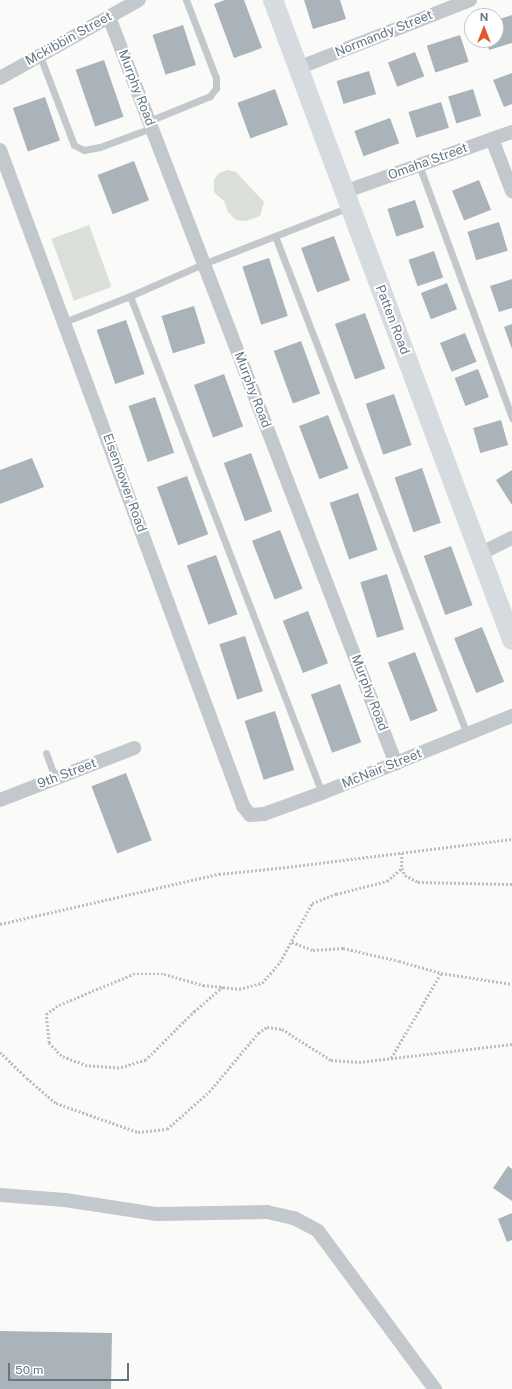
<!DOCTYPE html>
<style>
body{margin:0}
#map{position:relative;width:512px;height:1389px;overflow:hidden;background:#fafaf8;font-family:"Public Sans",sans-serif}
div>[style]{position:absolute}
.green>*{inset:0;background:#dadfd7;transform-origin:0 0}
.building>*{inset:0;background:#aab3b9;transform-origin:0 0}
.path>*{height:2.5px;margin-top:-1.25px;transform-origin:0;background:repeating-linear-gradient(90deg,#bbbfc2 0 2px,transparent 0 4px)}
.lane>*{height:7px;margin:-3.5px;padding:0 3.5px;transform-origin:3.5px;border-radius:3.5px;background:#c3c8cc}
.street>*{height:14px;margin:-7px;padding:0 7px;transform-origin:7px;border-radius:7px;background:#c3c8cc}
.secondary>*{height:20px;margin:-10px;padding:0 10px;transform-origin:10px;border-radius:10px;background:#d6dbdf}
span{translate:-50% -50%;white-space:nowrap;text-align:center;line-height:1.15;-webkit-text-stroke:4px #fff;paint-order:stroke}
.street-label{font-size:13px;color:#657683}
.north{position:absolute;left:464px;top:8px;width:40px;height:40px;box-sizing:border-box;background:#fff;border:1px solid #c1c8cd;border-radius:50%;rotate:0deg;font-size:11px;font-weight:700;line-height:16px;text-align:center;color:#657683}
.north::after{content:'';display:block;margin:auto;width:14px;height:18px;background:#e4572e;clip-path:polygon(50% 0,100% 100%,50% 72%,0 100%)}
.scale{position:absolute;left:8px;top:1363px;width:121px;height:18px;box-sizing:border-box;border:2px solid #657683;border-top:0;padding-left:5px;font-size:12px;line-height:14px;white-space:nowrap;color:#657683;-webkit-text-stroke:3px #fff;paint-order:stroke}
</style>
<div id="map">
<div class="green">
<div style="clip-path:polygon(228px 170px,236px 172px,264px 202px,260px 216px,246px 221px,236px 220px,228px 212px,224px 201px,214px 192px,214px 180px,219px 173px)"></div>
<div style="left:89px;top:225px;width:66px;height:40px;rotate:70deg"></div>
</div>
<div class="building">
<div style="clip-path:polygon(225px 0,244px 0,262px 48px,234px 58px,214px 4px)"></div>
<div style="clip-path:polygon(304px 0,340px 0,346px 19px,313px 29px)"></div>
<div style="clip-path:polygon(512px 15px,512px 43px,489px 50px,486px 40px,496px 40px,496px 20px)"></div>
<div style="left:183px;top:25px;width:42px;height:32px;rotate:72deg"></div>
<div style="left:460px;top:35px;width:28px;height:35px;rotate:72deg"></div>
<div style="left:415px;top:52px;width:26px;height:29px;rotate:69deg"></div>
<div style="left:104px;top:60px;width:60px;height:30px;rotate:71deg"></div>
<div style="left:369px;top:71px;width:24px;height:34px;rotate:73deg"></div>
<div style="clip-path:polygon(512px 73px,512px 104px,504px 107px,493px 80px)"></div>
<div style="left:275px;top:89px;width:38px;height:40px;rotate:70deg"></div>
<div style="left:473px;top:89px;width:28px;height:26px;rotate:73deg"></div>
<div style="left:45px;top:97px;width:46px;height:34px;rotate:71deg"></div>
<div style="left:441px;top:102px;width:27px;height:34px;rotate:73deg"></div>
<div style="left:390px;top:118px;width:27px;height:38px;rotate:70deg"></div>
<div style="left:134px;top:161px;width:42px;height:39px;rotate:69deg"></div>
<div style="left:479px;top:180px;width:32px;height:29px;rotate:68deg"></div>
<div style="left:415px;top:200px;width:29px;height:29px;rotate:72deg"></div>
<div style="left:499px;top:222px;width:30px;height:33px;rotate:73deg"></div>
<div style="left:334px;top:236px;width:47px;height:35px;rotate:70deg"></div>
<div style="left:434px;top:251px;width:28px;height:27px;rotate:71deg"></div>
<div style="left:269px;top:258px;width:61px;height:28px;rotate:72deg"></div>
<div style="clip-path:polygon(512px 279px,512px 308px,499px 312px,490px 286px)"></div>
<div style="left:447px;top:283px;width:28px;height:28px;rotate:69deg"></div>
<div style="left:194px;top:306px;width:39px;height:34px;rotate:73deg"></div>
<div style="left:365px;top:313px;width:59px;height:32px;rotate:70deg"></div>
<div style="left:126px;top:320px;width:57px;height:31px;rotate:71deg"></div>
<div style="clip-path:polygon(512px 324px,512px 349px,504px 327px)"></div>
<div style="left:465px;top:333px;width:31px;height:27px;rotate:68deg"></div>
<div style="left:301px;top:341px;width:56px;height:29px;rotate:70deg"></div>
<div style="left:478px;top:369px;width:30px;height:25px;rotate:69deg"></div>
<div style="left:224px;top:374px;width:56px;height:32px;rotate:70deg"></div>
<div style="left:394px;top:394px;width:54px;height:30px;rotate:71deg"></div>
<div style="left:155px;top:397px;width:59px;height:28px;rotate:71deg"></div>
<div style="left:328px;top:415px;width:57px;height:31px;rotate:69deg"></div>
<div style="left:501px;top:420px;width:26px;height:29px;rotate:74deg"></div>
<div style="left:251px;top:453px;width:62px;height:29px;rotate:70deg"></div>
<div style="clip-path:polygon(32px 458px,44px 487px,0 504px,0 470px)"></div>
<div style="left:422px;top:468px;width:58px;height:29px;rotate:71deg"></div>
<div style="clip-path:polygon(512px 470px,512px 505px,496px 480px)"></div>
<div style="left:187px;top:476px;width:62px;height:32px;rotate:70deg"></div>
<div style="left:358px;top:493px;width:60px;height:30px;rotate:71deg"></div>
<div style="left:280px;top:530px;width:63px;height:30px;rotate:69deg"></div>
<div style="left:451px;top:546px;width:63px;height:29px;rotate:70deg"></div>
<div style="left:216px;top:555px;width:63px;height:31px;rotate:70deg"></div>
<div style="left:387px;top:574px;width:58px;height:28px;rotate:73deg"></div>
<div style="left:308px;top:611px;width:56px;height:27px;rotate:69deg"></div>
<div style="left:482px;top:627px;width:59px;height:30px;rotate:68deg"></div>
<div style="left:245px;top:636px;width:58px;height:27px;rotate:72deg"></div>
<div style="left:415px;top:652px;width:63px;height:29px;rotate:69deg"></div>
<div style="left:340px;top:684px;width:62px;height:31px;rotate:70deg"></div>
<div style="left:275px;top:711px;width:62px;height:32px;rotate:72deg"></div>
<div style="left:126px;top:773px;width:72px;height:37px;rotate:69deg"></div>
<div style="clip-path:polygon(508px 1166px,512px 1169px,512px 1201px,493px 1188px)"></div>
<div style="clip-path:polygon(512px 1213px,512px 1240px,507px 1242px,498px 1219px)"></div>
<div style="left:0;top:1331px;width:112px;height:58px;rotate:1deg"></div>
</div>
<div class="path">
<div style="left:402px;top:853px;width:15px;rotate:90deg"></div>
<div style="left:402px;top:868px;width:8px;rotate:67deg"></div>
<div style="left:405px;top:875px;width:15px;rotate:28deg"></div>
<div style="left:418px;top:882px;width:94px;rotate:1.2deg"></div>
<div style="left:0;top:924px;width:225px;rotate:-12.9deg"></div>
<div style="left:219px;top:874px;width:68px;rotate:-5.9deg"></div>
<div style="left:287px;top:867px;width:227px;rotate:-7.1deg"></div>
<div style="left:292px;top:942px;width:22px;rotate:21deg"></div>
<div style="left:313px;top:950px;width:30px;rotate:-4deg"></div>
<div style="left:343px;top:948px;width:57px;rotate:13.1deg"></div>
<div style="left:399px;top:961px;width:44px;rotate:15.9deg"></div>
<div style="left:441px;top:973px;width:72px;rotate:8.8deg"></div>
<div style="left:223px;top:987px;width:37px;rotate:139deg"></div>
<div style="left:195px;top:1011px;width:69px;rotate:135deg"></div>
<div style="left:146px;top:1060px;width:28px;rotate:163deg"></div>
<div style="left:119px;top:1068px;width:32px;rotate:-176deg"></div>
<div style="left:87px;top:1066px;width:28px;rotate:-159deg"></div>
<div style="left:61px;top:1056px;width:18px;rotate:-133deg"></div>
<div style="left:49px;top:1043px;width:29px;rotate:-96deg"></div>
<div style="left:46px;top:1014px;width:16px;rotate:-35deg"></div>
<div style="left:59px;top:1005px;width:80px;rotate:-22.7deg"></div>
<div style="left:133px;top:974px;width:31px"></div>
<div style="left:164px;top:974px;width:41px;rotate:15.8deg"></div>
<div style="left:203px;top:985px;width:20px;rotate:6deg"></div>
<div style="left:223px;top:987px;width:16px;rotate:7deg"></div>
<div style="left:239px;top:989px;width:24px;rotate:-15deg"></div>
<div style="left:262px;top:983px;width:28px;rotate:-49deg"></div>
<div style="left:280px;top:962px;width:67px;rotate:-61.5deg"></div>
<div style="left:312px;top:903px;width:26px;rotate:-21deg"></div>
<div style="left:336px;top:894px;width:53px;rotate:-14.3deg"></div>
<div style="left:387px;top:881px;width:20px;rotate:-41deg"></div>
<div style="left:0;top:1052px;width:37px;rotate:44deg"></div>
<div style="left:27px;top:1078px;width:38px;rotate:41deg"></div>
<div style="left:56px;top:1103px;width:87px;rotate:19.5deg"></div>
<div style="left:138px;top:1132px;width:29px;rotate:-6deg"></div>
<div style="left:167px;top:1129px;width:56px;rotate:-41.4deg"></div>
<div style="left:209px;top:1092px;width:77px;rotate:-50.3deg"></div>
<div style="left:258px;top:1033px;width:11px;rotate:-34deg"></div>
<div style="left:267px;top:1027px;width:15px;rotate:8deg"></div>
<div style="left:282px;top:1029px;width:58px;rotate:32.3deg"></div>
<div style="left:331px;top:1060px;width:28px;rotate:4deg"></div>
<div style="left:359px;top:1062px;width:154px;rotate:-6.7deg"></div>
<div style="left:391px;top:1058px;width:99px;rotate:-59.5deg"></div>
</div>
<div class="lane">
<div style="left:40px;top:56px;width:95px;rotate:69.1deg"></div>
<div style="left:74px;top:145px;width:11px;rotate:27deg"></div>
<div style="left:84px;top:150px;width:16px;rotate:-11deg"></div>
<div style="left:100px;top:147px;width:54px;rotate:-20.4deg"></div>
<div style="left:149px;top:121px;width:66px;rotate:-22.3deg"></div>
<div style="left:210px;top:96px;width:10px;rotate:-53deg"></div>
<div style="left:216px;top:88px;width:10px;rotate:-90deg"></div>
<div style="left:216px;top:78px;width:84px;rotate:-111deg"></div>
<div style="left:419px;top:165px;width:270px;rotate:69.8deg"></div>
<div style="left:275px;top:236px;width:534px;rotate:68.92deg"></div>
<div style="left:130px;top:296px;width:533px;rotate:68.88deg"></div>
<div style="left:64px;top:322px;width:71px;rotate:-21.5deg"></div>
<div style="left:130px;top:296px;width:80px;rotate:-23.7deg"></div>
<div style="left:203px;top:264px;width:157px;rotate:-21.3deg"></div>
<div style="left:46px;top:753px;width:27px;rotate:70deg"></div>
</div>
<div class="street">
<div style="left:109px;top:17px;width:800px;rotate:68.98deg"></div>
<div style="left:298px;top:68px;width:185px;rotate:-21.6deg"></div>
<div style="left:0;top:78px;width:159px;rotate:-29.3deg"></div>
<div style="left:492px;top:139px;width:56px;rotate:69deg"></div>
<div style="left:0;top:150px;width:700px;rotate:69.67deg"></div>
<div style="left:243px;top:806px;width:11px;rotate:52deg"></div>
<div style="left:250px;top:815px;width:14px;rotate:-4deg"></div>
<div style="left:264px;top:814px;width:62px;rotate:-19.9deg"></div>
<div style="left:322px;top:793px;width:205px;rotate:-22.1deg"></div>
<div style="left:344px;top:192px;width:178px;rotate:-19.7deg"></div>
<div style="left:480px;top:554px;width:36px;rotate:-27deg"></div>
<div style="left:0;top:800px;width:144px;rotate:-21.2deg"></div>
<div style="left:0;top:1195px;width:65px;rotate:4.4deg"></div>
<div style="left:65px;top:1200px;width:93px;rotate:8.7deg"></div>
<div style="left:157px;top:1214px;width:110px;rotate:-1deg"></div>
<div style="left:267px;top:1212px;width:28px;rotate:13deg"></div>
<div style="left:294px;top:1218px;width:27px;rotate:28deg"></div>
<div style="left:318px;top:1231px;width:197px;rotate:53.5deg"></div>
</div>
<div class="secondary">
<div style="left:273px;top:0;width:683px;rotate:69.52deg"></div>
</div>
<div class="street-label">
<span style="left:384px;top:34px;rotate:-22deg">Normandy Street</span>
<span style="left:69px;top:39px;rotate:-29deg">Mckibbin Street</span>
<span style="left:136px;top:88px;rotate:69deg">Murphy Road</span>
<span style="left:428px;top:162px;rotate:-20deg">Omaha Street</span>
<span style="left:392px;top:320px;rotate:69deg">Patten Road</span>
<span style="left:252px;top:390px;rotate:69deg">Murphy Road</span>
<span style="left:124px;top:483px;rotate:70deg">Eisenhower Road</span>
<span style="left:369px;top:693px;rotate:69deg">Murphy Road</span>
<span style="left:382px;top:769px;rotate:-22deg">McNair Street</span>
<span style="left:67px;top:774px;rotate:-21deg">9th Street</span>
</div>
<div class="north">N</div>
<div class="scale">50 m</div>
</div>
